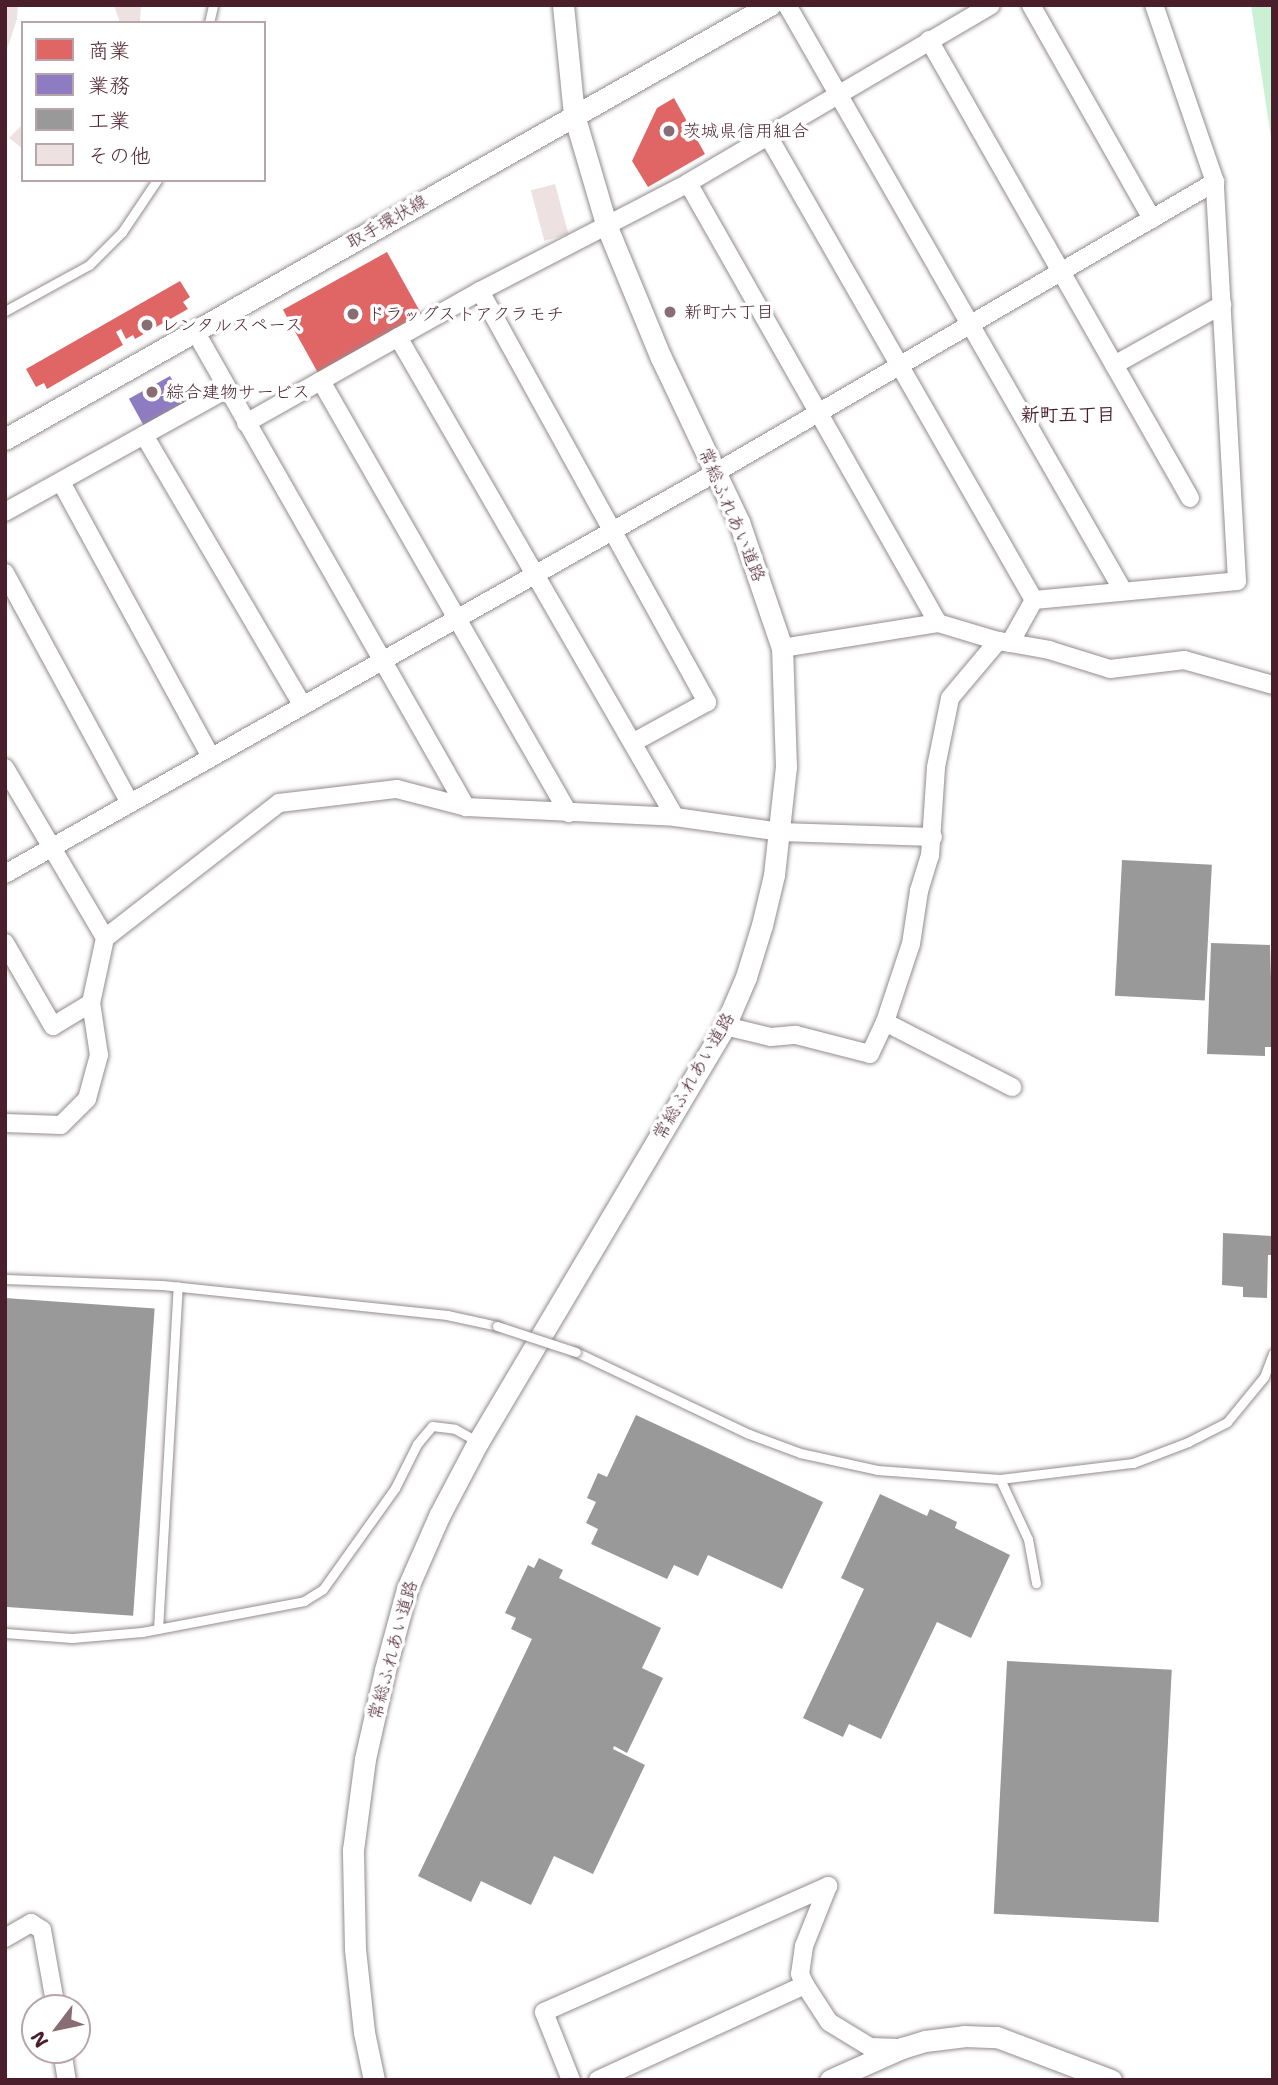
<!DOCTYPE html>
<meta charset="utf-8">
<style>
body{margin:0}
#map{position:relative;width:1278px;height:2085px;overflow:hidden;background:#fff;font-family:"Shantell Sans","Klee One",sans-serif}
div>[style]{position:absolute}
.green>*{inset:0;background:#cbf1d4}
.shops>*{inset:0;background:#e06666;transform-origin:0 0}
.offices>*{inset:0;background:#8e7cc3;transform-origin:0 0}
.industry>*{inset:0;background:#999;transform-origin:0 0}
.building>*{inset:0;background:#ede1e1;transform-origin:0 0}
.roads{filter:drop-shadow(0 0 2px #948c8e) drop-shadow(0 0 2px #948c8e)}
.service>*{height:9px;margin:-4.5px;padding:0 4.5px;transform-origin:4.5px;border-radius:4.5px;background:#fff}
.minor>*{height:18px;margin:-9px;padding:0 9px;transform-origin:9px;border-radius:9px;background:#fff}
.tertiary>*{height:21px;margin:-10.5px;padding:0 10.5px;transform-origin:10.5px;border-radius:10.5px;background:#fff}
.bridges{filter:drop-shadow(0 0 2px #948c8e) drop-shadow(0 0 2px #948c8e)}
.service-bridge>*{height:9px;margin:-4.5px;padding:0 4.5px;transform-origin:4.5px;border-radius:4.5px;background:#fff}
.dots>*{width:19px;height:19px;translate:-50% -50%;box-sizing:border-box;border:4px solid #fff;border-radius:50%}
span{translate:-50% -50%;white-space:nowrap;text-align:center;line-height:1.15;-webkit-text-stroke:7px #fff;paint-order:stroke}
.poi-label{font-size:18px;color:#4a1f2b}
.left{translate:0 -50%;text-align:left}
.street-label{font-size:18px;color:#4a1f2b}
.neighbourhood-label{font-size:19px;color:#4a1f2b;font-weight:700}
.frame{position:absolute;inset:0;border:7px solid #4a1f2b;pointer-events:none}
.legend{position:absolute;left:21px;top:21px;width:245px;height:161px;box-sizing:border-box;background:#fff;border:2px solid #b7a5aa;margin:0;padding:9px 12px;list-style:none;font-size:21px;color:#4a1f2b}
.legend li{display:flex;align-items:center;gap:14px;height:35px}
.legend b{width:35px;border:2px solid #b7a5aa}
.north{position:absolute;left:21px;top:1994px;width:70px;height:70px;box-sizing:border-box;background:#fff;border:2px solid #b7a5aa;border-radius:50%;rotate:238deg;font-size:19px;font-weight:700;line-height:28px;text-align:center;color:#4a1f2b}
.north::after{content:'';display:block;margin:auto;width:24px;height:32px;background:#896d75;clip-path:polygon(50% 0,100% 100%,50% 72%,0 100%)}
</style>
<div id="map">
<div class="green">
<div style="clip-path:polygon(1251px 5px,1273px 5px,1273px 151px)"></div>
</div>
<div class="shops">
<div style="clip-path:polygon(674px 98px,705px 154px,648px 187px,632px 161px,657px 108px)"></div>
<div style="left:387px;top:252px;width:75px;height:119px;rotate:61deg"></div>
<div style="clip-path:polygon(180px 281px,190px 297px,183px 302px,188px 309px,135px 339px,133px 335px,126px 339px,121px 329px,116px 332px,123px 345px,47px 389px,44px 383px,36px 387px,26px 369px)"></div>
</div>
<div class="offices">
<div style="left:170px;top:376px;width:33px;height:47px;rotate:61deg"></div>
</div>
<div class="industry">
<div style="left:1122px;top:860px;width:90px;height:136px;rotate:3deg"></div>
<div style="clip-path:polygon(1211px 943px,1270px 945px,1273px 1047px,1265px 1047px,1265px 1056px,1207px 1054px)"></div>
<div style="clip-path:polygon(1223px 1233px,1273px 1236px,1273px 1255px,1268px 1255px,1267px 1298px,1243px 1297px,1243px 1287px,1222px 1285px)"></div>
<div style="left:5px;top:1298px;width:150px;height:308px;rotate:4deg"></div>
<div style="clip-path:polygon(636px 1415px,823px 1502px,782px 1589px,708px 1555px,698px 1576px,674px 1565px,667px 1579px,591px 1544px,598px 1529px,586px 1523px,596px 1502px,587px 1498px,598px 1473px,607px 1477px)"></div>
<div style="clip-path:polygon(880px 1494px,927px 1516px,930px 1509px,957px 1522px,955px 1528px,1010px 1555px,971px 1638px,937px 1622px,881px 1739px,849px 1724px,843px 1737px,803px 1718px,864px 1589px,841px 1578px)"></div>
<div style="clip-path:polygon(539px 1558px,563px 1570px,559px 1578px,661px 1628px,642px 1668px,663px 1678px,627px 1753px,614px 1746px,613px 1749px,645px 1765px,593px 1874px,554px 1856px,531px 1905px,481px 1881px,471px 1902px,418px 1876px,532px 1639px,511px 1629px,516px 1618px,505px 1613px,528px 1565px,534px 1568px)"></div>
<div style="left:1007px;top:1661px;width:165px;height:253px;rotate:3deg"></div>
</div>
<div class="building">
<div style="clip-path:polygon(5px 5px,18px 5px,17px 19px,6px 52px)"></div>
<div style="clip-path:polygon(114px 5px,141px 5px,140px 23px,120px 23px)"></div>
<div style="clip-path:polygon(23px 124px,23px 149px,9px 138px)"></div>
<div style="left:555px;top:184px;width:52px;height:25px;rotate:75deg"></div>
</div>
<div class="roads">
<div class="service">
<div style="left:209px;top:23px;width:18px;rotate:-77deg"></div>
<div style="left:5px;top:311px;width:96px;rotate:-28.7deg"></div>
<div style="left:89px;top:265px;width:47px;rotate:-45deg"></div>
<div style="left:122px;top:232px;width:63px;rotate:-56.1deg"></div>
<div style="left:5px;top:1279px;width:157px;rotate:2.2deg"></div>
<div style="left:162px;top:1285px;width:287px;rotate:6deg"></div>
<div style="left:447px;top:1315px;width:51px;rotate:12.4deg"></div>
<div style="left:576px;top:1352px;width:191px;rotate:25.4deg"></div>
<div style="left:749px;top:1434px;width:54px;rotate:20.4deg"></div>
<div style="left:800px;top:1453px;width:79px;rotate:12.4deg"></div>
<div style="left:877px;top:1470px;width:123px;rotate:4.2deg"></div>
<div style="left:1000px;top:1479px;width:134px;rotate:-6.9deg"></div>
<div style="left:1133px;top:1463px;width:59px;rotate:-20.9deg"></div>
<div style="left:1188px;top:1442px;width:44px;rotate:-27.1deg"></div>
<div style="left:1227px;top:1422px;width:58px;rotate:-50.6deg"></div>
<div style="left:1264px;top:1377px;width:25px;rotate:-69deg"></div>
<div style="left:1000px;top:1479px;width:66px;rotate:65deg"></div>
<div style="left:1028px;top:1539px;width:45px;rotate:79.7deg"></div>
<div style="left:158px;top:1629px;width:343px;rotate:-86.7deg"></div>
<div style="left:5px;top:1633px;width:67px;rotate:4.3deg"></div>
<div style="left:72px;top:1638px;width:70px;rotate:-4.9deg"></div>
<div style="left:142px;top:1632px;width:165px;rotate:-10.8deg"></div>
<div style="left:304px;top:1601px;width:22px;rotate:-32deg"></div>
<div style="left:323px;top:1589px;width:124px;rotate:-54.5deg"></div>
<div style="left:395px;top:1488px;width:49px;rotate:-63.4deg"></div>
<div style="left:417px;top:1444px;width:23px;rotate:-50deg"></div>
<div style="left:432px;top:1426px;width:23px;rotate:7deg"></div>
<div style="left:455px;top:1429px;width:25px;rotate:29deg"></div>
</div>
<div class="minor">
<div style="left:787px;top:5px;width:673px;rotate:60.16deg"></div>
<div style="left:1031px;top:5px;width:246px;rotate:60.5deg"></div>
<div style="left:929px;top:40px;width:527px;rotate:60.32deg"></div>
<div style="left:767px;top:134px;width:537px;rotate:60.19deg"></div>
<div style="left:688px;top:183px;width:506px;rotate:60.4deg"></div>
<div style="left:480px;top:291px;width:470px;rotate:61.1deg"></div>
<div style="left:707px;top:702px;width:83px;rotate:151.3deg"></div>
<div style="left:195px;top:331px;width:548px;rotate:60.35deg"></div>
<div style="left:398px;top:337px;width:554px;rotate:60.01deg"></div>
<div style="left:1114px;top:365px;width:124px;rotate:-29.1deg"></div>
<div style="left:321px;top:381px;width:498px;rotate:60.2deg"></div>
<div style="left:246px;top:423px;width:269px;rotate:-29.4deg"></div>
<div style="left:480px;top:291px;width:234px;rotate:-27.4deg"></div>
<div style="left:688px;top:183px;width:351px;rotate:-30.4deg"></div>
<div style="left:144px;top:435px;width:314px;rotate:59.6deg"></div>
<div style="left:61px;top:482px;width:313px;rotate:61.4deg"></div>
<div style="left:5px;top:512px;width:254px;rotate:-29deg"></div>
<div style="left:5px;top:573px;width:262px;rotate:61.5deg"></div>
<div style="left:1034px;top:600px;width:204px;rotate:-5.3deg"></div>
<div style="left:1237px;top:581px;width:400px;rotate:-93.2deg"></div>
<div style="left:1215px;top:182px;width:187px;rotate:-109deg"></div>
<div style="left:1010px;top:643px;width:40px;rotate:10deg"></div>
<div style="left:1049px;top:650px;width:64px;rotate:17.3deg"></div>
<div style="left:1110px;top:669px;width:75px;rotate:-6.9deg"></div>
<div style="left:1184px;top:660px;width:92px;rotate:15.7deg"></div>
<div style="left:782px;top:648px;width:158px;rotate:-9.1deg"></div>
<div style="left:938px;top:623px;width:63px;rotate:16.7deg"></div>
<div style="left:5px;top:768px;width:197px;rotate:59.5deg"></div>
<div style="left:5px;top:874px;width:815px;rotate:-29.46deg"></div>
<div style="left:715px;top:473px;width:579px;rotate:-30.2deg"></div>
<div style="left:5px;top:943px;width:96px;rotate:60deg"></div>
<div style="left:53px;top:1026px;width:44px;rotate:-31.2deg"></div>
<div style="left:885px;top:1022px;width:143px;rotate:27.1deg"></div>
<div style="left:725px;top:1026px;width:47px;rotate:13.4deg"></div>
<div style="left:771px;top:1037px;width:25px;rotate:-5deg"></div>
<div style="left:796px;top:1035px;width:76px;rotate:14.4deg"></div>
<div style="left:870px;top:1054px;width:35px;rotate:-65deg"></div>
<div style="left:885px;top:1022px;width:82px;rotate:-71.6deg"></div>
<div style="left:911px;top:944px;width:54px;rotate:-81.4deg"></div>
<div style="left:919px;top:891px;width:37px;rotate:-73deg"></div>
<div style="left:930px;top:856px;width:89px;rotate:-86.1deg"></div>
<div style="left:936px;top:767px;width:70px;rotate:-78.5deg"></div>
<div style="left:950px;top:698px;width:75px;rotate:-49.9deg"></div>
<div style="left:998px;top:641px;width:12px;rotate:9deg"></div>
<div style="left:1010px;top:643px;width:49px;rotate:-60.8deg"></div>
<div style="left:5px;top:1123px;width:56px;rotate:2deg"></div>
<div style="left:61px;top:1125px;width:37px;rotate:-45deg"></div>
<div style="left:87px;top:1099px;width:46px;rotate:-74.7deg"></div>
<div style="left:99px;top:1055px;width:53px;rotate:-98.7deg"></div>
<div style="left:91px;top:1003px;width:66px;rotate:-77.8deg"></div>
<div style="left:105px;top:938px;width:220px;rotate:-37.8deg"></div>
<div style="left:279px;top:803px;width:119px;rotate:-6.8deg"></div>
<div style="left:397px;top:789px;width:71px;rotate:14.6deg"></div>
<div style="left:466px;top:807px;width:209px;rotate:2.7deg"></div>
<div style="left:675px;top:817px;width:106px;rotate:8.1deg"></div>
<div style="left:780px;top:832px;width:153px;rotate:1.9deg"></div>
<div style="left:828px;top:1886px;width:65px;rotate:111.8deg"></div>
<div style="left:804px;top:1946px;width:28px;rotate:98deg"></div>
<div style="left:800px;top:1974px;width:12px;rotate:66deg"></div>
<div style="left:805px;top:1985px;width:44px;rotate:57deg"></div>
<div style="left:829px;top:2022px;width:48px;rotate:31.4deg"></div>
<div style="left:870px;top:2047px;width:29px;rotate:2deg"></div>
<div style="left:5px;top:1938px;width:30px;rotate:-30deg"></div>
<div style="left:31px;top:1923px;width:13px;rotate:32deg"></div>
<div style="left:42px;top:1930px;width:79px;rotate:79.8deg"></div>
<div style="left:62px;top:2050px;width:30px;rotate:81deg"></div>
<div style="left:571px;top:2080px;width:73px;rotate:-111.7deg"></div>
<div style="left:544px;top:2012px;width:311px;rotate:-23.9deg"></div>
<div style="left:598px;top:2080px;width:228px;rotate:-24.7deg"></div>
</div>
<div class="tertiary">
<div style="left:5px;top:439px;width:880px;rotate:-29.57deg"></div>
<div style="left:374px;top:2080px;width:49px;rotate:-101.8deg"></div>
<div style="left:364px;top:2032px;width:83px;rotate:-96.2deg"></div>
<div style="left:355px;top:1949px;width:99px;rotate:-91.2deg"></div>
<div style="left:353px;top:1850px;width:92px;rotate:-82.5deg"></div>
<div style="left:365px;top:1759px;width:91px;rotate:-77.3deg"></div>
<div style="left:385px;top:1670px;width:84px;rotate:-74.8deg"></div>
<div style="left:407px;top:1589px;width:80px;rotate:-66.3deg"></div>
<div style="left:439px;top:1516px;width:84px;rotate:-62.2deg"></div>
<div style="left:478px;top:1442px;width:484px;rotate:-59.3deg"></div>
<div style="left:725px;top:1026px;width:53px;rotate:-66.8deg"></div>
<div style="left:746px;top:977px;width:54px;rotate:-72.9deg"></div>
<div style="left:762px;top:925px;width:51px;rotate:-76.5deg"></div>
<div style="left:774px;top:875px;width:109px;rotate:-83.7deg"></div>
<div style="left:786px;top:767px;width:119px;rotate:-91.9deg"></div>
<div style="left:782px;top:648px;width:133px;rotate:-108.8deg"></div>
<div style="left:739px;top:522px;width:182px;rotate:-115.4deg"></div>
<div style="left:661px;top:358px;width:142px;rotate:-112.4deg"></div>
<div style="left:607px;top:227px;width:117px;rotate:-106.4deg"></div>
<div style="left:574px;top:115px;width:111px;rotate:-95.7deg"></div>
<div style="left:830px;top:2080px;width:79px;rotate:-24deg"></div>
<div style="left:902px;top:2048px;width:24px;rotate:-17deg"></div>
<div style="left:925px;top:2041px;width:39px;rotate:-7deg"></div>
<div style="left:964px;top:2036px;width:33px;rotate:2deg"></div>
<div style="left:997px;top:2037px;width:122px;rotate:20.7deg"></div>
</div>
</div>
<div class="bridges">
<div class="service-bridge">
<div style="left:497px;top:1326px;width:83px;rotate:18.2deg"></div>
</div>
</div>
<div class="dots">
<div style="left:669px;top:131px;background:#896d75"></div>
<div style="left:670px;top:312px;background:#896d75"></div>
<div style="left:353px;top:314px;background:#896d75"></div>
<div style="left:147px;top:325px;background:#896d75"></div>
<div style="left:152px;top:392px;background:#896d75"></div>
</div>
<div class="poi-label">
<span class="left" style="left:683px;top:131px">茨城県信用組合</span>
<span class="left" style="left:684px;top:312px">新町六丁目</span>
<span class="left" style="left:367px;top:314px">ドラッグストアクラモチ</span>
<span class="left" style="left:161px;top:325px">レンタルスペース</span>
<span class="left" style="left:166px;top:392px">綜合建物サービス</span>
</div>
<div class="street-label">
<span style="left:387px;top:222px;rotate:-30deg">取手環状線</span>
<span style="left:732px;top:515px;rotate:67deg">常総ふれあい道路</span>
<span style="left:694px;top:1076px;rotate:-60deg">常総ふれあい道路</span>
<span style="left:393px;top:1650px;rotate:-75deg">常総ふれあい道路</span>
</div>
<div class="neighbourhood-label">
<span style="left:1068px;top:415px">新町五丁目</span>
</div>
<div class="frame"></div>
<ul class="legend">
<li><b style="height:19px;background:#e06666"></b>商業</li>
<li><b style="height:19px;background:#8e7cc3"></b>業務</li>
<li><b style="height:19px;background:#999"></b>工業</li>
<li><b style="height:19px;background:#ede1e1"></b>その他</li>
</ul>
<div class="north">N</div>
</div>
